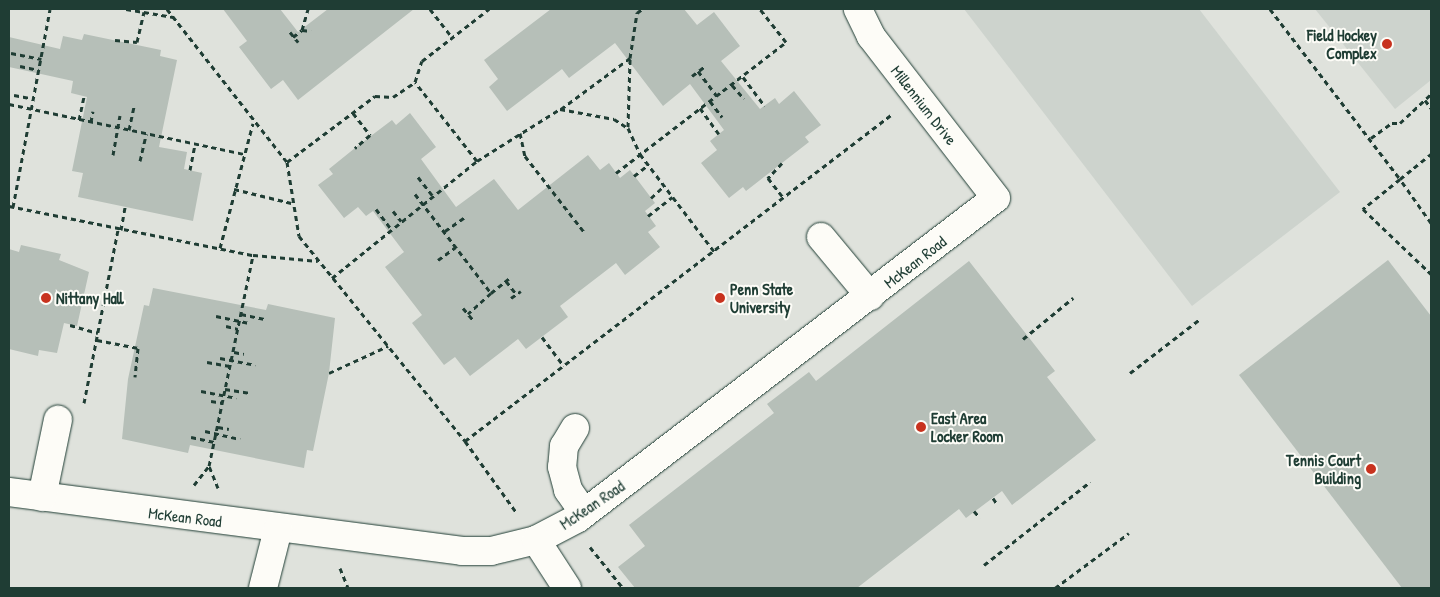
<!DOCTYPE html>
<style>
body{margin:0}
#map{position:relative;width:1440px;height:597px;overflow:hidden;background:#f0f1eb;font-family:"Patrick Hand",sans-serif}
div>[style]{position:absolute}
.built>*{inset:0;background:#dfe2dc;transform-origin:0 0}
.green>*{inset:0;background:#cdd3cd}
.building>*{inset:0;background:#b6bfb8}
.path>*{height:3px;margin-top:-1.5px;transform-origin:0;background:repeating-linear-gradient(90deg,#1f3d34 0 5px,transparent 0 9px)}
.roads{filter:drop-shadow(0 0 1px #1f3d34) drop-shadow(0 0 1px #1f3d34)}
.minor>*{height:28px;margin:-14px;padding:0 14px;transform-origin:14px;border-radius:14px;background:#fdfcf7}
.dots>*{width:14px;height:14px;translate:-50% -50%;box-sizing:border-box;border:2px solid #fdfcf7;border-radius:50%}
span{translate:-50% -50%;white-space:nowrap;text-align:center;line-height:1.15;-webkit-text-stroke:4px #fdfcf7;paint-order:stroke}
.poi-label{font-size:16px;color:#1f3d34;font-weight:700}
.right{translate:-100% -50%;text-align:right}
.left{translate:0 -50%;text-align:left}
.street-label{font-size:16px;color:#1f3d34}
.frame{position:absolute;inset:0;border:10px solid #1f3d34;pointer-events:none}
</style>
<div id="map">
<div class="built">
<div style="left:9px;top:9px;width:1422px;height:579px"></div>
</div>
<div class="green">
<div style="clip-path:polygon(964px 9px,1199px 9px,1340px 192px,1192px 306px)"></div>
<div style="clip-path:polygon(1315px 9px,1431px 9px,1431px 80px,1395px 109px)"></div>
</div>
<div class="building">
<div style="clip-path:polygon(223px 9px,280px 9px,298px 32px,328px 9px,414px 9px,298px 100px,283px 80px,271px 89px,239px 47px,247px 41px)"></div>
<div style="clip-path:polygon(551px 9px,684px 9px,697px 25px,714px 12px,740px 46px,721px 61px,760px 109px,775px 98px,779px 104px,794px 91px,821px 125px,805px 137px,809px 142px,746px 191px,743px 187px,729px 198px,701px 163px,717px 150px,710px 141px,724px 130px,690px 84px,663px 106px,615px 43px,569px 78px,562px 69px,507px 111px,489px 87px,498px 79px,484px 60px)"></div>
<div style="clip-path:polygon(84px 34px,161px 50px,160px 56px,177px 60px,159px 147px,187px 152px,184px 169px,202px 173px,193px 221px,78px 197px,83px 173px,72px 171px,87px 97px,71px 93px,73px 81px,9px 67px,9px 37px,60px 49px,63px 36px,82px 40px)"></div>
<div style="clip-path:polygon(410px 113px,436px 147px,421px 159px,456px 207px,494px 179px,518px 210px,588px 155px,600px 170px,609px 163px,620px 178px,630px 170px,655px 203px,645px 211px,656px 226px,648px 232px,660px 247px,625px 275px,616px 263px,560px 306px,568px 317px,526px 349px,518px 339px,470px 376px,455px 357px,444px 365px,412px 323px,422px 315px,385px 267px,404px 252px,373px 211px,366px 216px,358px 207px,344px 218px,318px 185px,333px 174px,329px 169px,355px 148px,392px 120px,396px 125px)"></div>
<div style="clip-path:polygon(21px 245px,61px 254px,59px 260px,89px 272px,77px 326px,64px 323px,57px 353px,39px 350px,38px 356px,9px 349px,9px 249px,19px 252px)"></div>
<div style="clip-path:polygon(1388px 260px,1431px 316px,1431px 588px,1402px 588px,1239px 375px)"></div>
<div style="clip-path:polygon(969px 261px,1055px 371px,1047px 377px,1096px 440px,1012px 505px,1002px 491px,966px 518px,959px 509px,857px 588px,635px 588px,618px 567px,645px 546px,629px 525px,774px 413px,767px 404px,809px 372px,816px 381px)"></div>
<div style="clip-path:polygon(153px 288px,266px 310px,268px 304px,335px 318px,329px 373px,313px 451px,307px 450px,304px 468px,190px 445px,188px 453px,122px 439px,128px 379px,144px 305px,149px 306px)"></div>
</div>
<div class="path">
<div style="left:126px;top:9px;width:48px;rotate:9.7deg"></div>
<div style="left:167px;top:9px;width:194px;rotate:51.9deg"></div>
<div style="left:287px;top:162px;width:75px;rotate:80.8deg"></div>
<div style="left:299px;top:236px;width:264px;rotate:51deg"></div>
<div style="left:465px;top:441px;width:87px;rotate:54.3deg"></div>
<div style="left:430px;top:9px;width:36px;rotate:52deg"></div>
<div style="left:1270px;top:9px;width:214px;rotate:52.6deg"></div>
<div style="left:1400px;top:179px;width:40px;rotate:-39deg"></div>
<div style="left:302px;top:30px;width:9px;rotate:6deg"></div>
<div style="left:290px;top:32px;width:13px;rotate:51deg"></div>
<div style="left:293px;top:37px;width:11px;rotate:-38deg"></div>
<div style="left:302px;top:30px;width:22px;rotate:-74deg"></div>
<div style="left:115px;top:40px;width:22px;rotate:5deg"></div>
<div style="left:137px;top:42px;width:31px;rotate:-77deg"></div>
<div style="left:11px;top:53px;width:31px;rotate:11deg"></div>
<div style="left:20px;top:66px;width:19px;rotate:12deg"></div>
<div style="left:698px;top:71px;width:31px;rotate:53deg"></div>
<div style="left:692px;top:76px;width:15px;rotate:-37deg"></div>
<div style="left:743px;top:77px;width:36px;rotate:53deg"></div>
<div style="left:732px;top:85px;width:18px;rotate:49deg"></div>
<div style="left:14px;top:95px;width:20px;rotate:11deg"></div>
<div style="left:1425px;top:100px;width:10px;rotate:53deg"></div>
<div style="left:710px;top:101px;width:20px;rotate:53deg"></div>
<div style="left:9px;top:104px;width:241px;rotate:12deg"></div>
<div style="left:700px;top:108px;width:32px;rotate:54deg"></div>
<div style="left:561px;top:109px;width:86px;rotate:-36.5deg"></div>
<div style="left:353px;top:113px;width:28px;rotate:52deg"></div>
<div style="left:370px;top:135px;width:20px;rotate:139deg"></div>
<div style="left:79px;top:120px;width:25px;rotate:-78deg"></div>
<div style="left:91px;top:122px;width:11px;rotate:-80deg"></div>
<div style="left:628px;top:127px;width:69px;rotate:-88.3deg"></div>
<div style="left:630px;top:58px;width:46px;rotate:-81.2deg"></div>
<div style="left:637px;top:13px;width:6px;rotate:-39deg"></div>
<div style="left:129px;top:130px;width:25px;rotate:-78deg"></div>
<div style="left:520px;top:133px;width:24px;rotate:78deg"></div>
<div style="left:525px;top:156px;width:98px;rotate:52.1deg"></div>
<div style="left:1371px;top:138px;width:26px;rotate:-36deg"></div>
<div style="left:1392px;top:123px;width:8px"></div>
<div style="left:1400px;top:123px;width:42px;rotate:-43.1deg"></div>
<div style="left:113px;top:155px;width:40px;rotate:-80deg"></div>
<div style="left:140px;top:161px;width:28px;rotate:-77deg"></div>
<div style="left:477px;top:161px;width:98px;rotate:-32.1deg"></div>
<div style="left:560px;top:109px;width:55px;rotate:10.5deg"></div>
<div style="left:614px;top:119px;width:17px;rotate:33deg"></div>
<div style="left:628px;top:128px;width:29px;rotate:65deg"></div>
<div style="left:640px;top:154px;width:122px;rotate:52.7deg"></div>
<div style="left:287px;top:162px;width:110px;rotate:-36.9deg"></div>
<div style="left:375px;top:96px;width:18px;rotate:3deg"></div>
<div style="left:393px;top:97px;width:27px;rotate:-34deg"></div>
<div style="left:415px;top:82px;width:22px;rotate:-72deg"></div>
<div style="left:422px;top:61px;width:85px;rotate:-37.8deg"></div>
<div style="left:782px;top:163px;width:21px;rotate:133deg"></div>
<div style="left:768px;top:178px;width:24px;rotate:52deg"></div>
<div style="left:190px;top:170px;width:26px;rotate:-79deg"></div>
<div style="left:616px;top:173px;width:215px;rotate:-37.6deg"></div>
<div style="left:786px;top:42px;width:42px;rotate:-128.2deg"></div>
<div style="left:634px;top:176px;width:18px;rotate:-38deg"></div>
<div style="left:418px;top:177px;width:24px;rotate:52deg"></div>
<div style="left:234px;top:189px;width:59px;rotate:13.8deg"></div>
<div style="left:415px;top:194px;width:125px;rotate:52.5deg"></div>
<div style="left:491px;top:293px;width:31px;rotate:138deg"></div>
<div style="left:651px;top:198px;width:18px;rotate:-43deg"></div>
<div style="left:9px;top:206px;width:249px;rotate:11.4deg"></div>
<div style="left:253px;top:255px;width:65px;rotate:5.3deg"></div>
<div style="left:13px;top:207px;width:201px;rotate:-79.4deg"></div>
<div style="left:376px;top:209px;width:25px;rotate:53deg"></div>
<div style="left:393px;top:211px;width:13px;rotate:51deg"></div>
<div style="left:648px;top:216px;width:31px;rotate:-38deg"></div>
<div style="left:1431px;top:223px;width:54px;rotate:-125.2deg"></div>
<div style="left:1400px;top:179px;width:48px;rotate:141deg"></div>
<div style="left:1363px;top:209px;width:94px;rotate:43.7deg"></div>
<div style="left:121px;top:230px;width:23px;rotate:-80deg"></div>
<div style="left:445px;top:231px;width:24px;rotate:-35deg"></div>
<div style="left:220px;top:248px;width:129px;rotate:-75.2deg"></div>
<div style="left:438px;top:260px;width:22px;rotate:-36deg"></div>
<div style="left:332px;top:278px;width:186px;rotate:-38.9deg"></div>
<div style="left:477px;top:161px;width:100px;rotate:-128.1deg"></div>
<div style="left:506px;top:281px;width:16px;rotate:52deg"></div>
<div style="left:491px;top:293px;width:26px;rotate:-39deg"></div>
<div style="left:511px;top:298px;width:12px;rotate:-35deg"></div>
<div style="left:463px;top:308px;width:16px;rotate:50deg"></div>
<div style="left:241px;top:314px;width:24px;rotate:12deg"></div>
<div style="left:216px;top:316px;width:35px;rotate:12deg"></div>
<div style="left:70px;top:325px;width:29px;rotate:16deg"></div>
<div style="left:226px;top:326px;width:12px;rotate:14deg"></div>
<div style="left:542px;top:337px;width:36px;rotate:53deg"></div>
<div style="left:1023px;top:339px;width:65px;rotate:-39.4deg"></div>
<div style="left:97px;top:340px;width:42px;rotate:11deg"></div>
<div style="left:138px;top:348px;width:29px;rotate:96deg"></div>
<div style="left:234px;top:352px;width:10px;rotate:11deg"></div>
<div style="left:220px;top:358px;width:36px;rotate:11deg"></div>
<div style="left:207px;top:362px;width:23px;rotate:10deg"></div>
<div style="left:329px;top:373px;width:65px;rotate:-24.6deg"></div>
<div style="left:1130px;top:373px;width:88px;rotate:-37.6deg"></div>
<div style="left:225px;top:389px;width:24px;rotate:9deg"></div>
<div style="left:201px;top:391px;width:36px;rotate:11deg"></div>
<div style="left:211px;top:401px;width:12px;rotate:9deg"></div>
<div style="left:84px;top:403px;width:176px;rotate:-78.9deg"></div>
<div style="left:218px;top:427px;width:11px;rotate:10deg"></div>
<div style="left:205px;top:431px;width:36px;rotate:13deg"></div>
<div style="left:191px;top:437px;width:25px;rotate:12deg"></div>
<div style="left:465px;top:441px;width:536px;rotate:-37.43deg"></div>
<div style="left:194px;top:485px;width:24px;rotate:-52deg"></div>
<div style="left:218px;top:488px;width:24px;rotate:-112deg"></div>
<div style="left:209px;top:466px;width:216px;rotate:-78.2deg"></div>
<div style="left:993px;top:498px;width:7px;rotate:56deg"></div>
<div style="left:974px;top:511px;width:9px;rotate:49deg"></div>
<div style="left:590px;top:547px;width:53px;rotate:51.2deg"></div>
<div style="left:984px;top:565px;width:135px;rotate:-38.1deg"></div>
<div style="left:340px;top:568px;width:22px;rotate:68deg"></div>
<div style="left:1055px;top:588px;width:92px;rotate:-36.6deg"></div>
</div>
<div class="roads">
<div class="minor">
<div style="left:821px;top:237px;width:77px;rotate:50.3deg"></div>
<div style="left:575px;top:428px;width:21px;rotate:121deg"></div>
<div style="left:564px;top:446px;width:21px;rotate:95deg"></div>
<div style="left:562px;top:467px;width:24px;rotate:75deg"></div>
<div style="left:568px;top:490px;width:28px;rotate:55deg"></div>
<div style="left:9px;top:492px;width:457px;rotate:7.4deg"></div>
<div style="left:462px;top:551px;width:29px"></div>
<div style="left:491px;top:551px;width:46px;rotate:-13.7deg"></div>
<div style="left:536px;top:540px;width:47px;rotate:-27.6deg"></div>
<div style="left:578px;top:518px;width:526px;rotate:-37.44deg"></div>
<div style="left:996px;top:198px;width:205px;rotate:-127.7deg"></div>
<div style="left:871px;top:36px;width:30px;rotate:-116deg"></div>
<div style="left:42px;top:497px;width:79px;rotate:-78.3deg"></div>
<div style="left:536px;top:540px;width:57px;rotate:57.1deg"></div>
<div style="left:263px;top:588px;width:61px;rotate:-75.7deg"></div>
</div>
</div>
<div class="dots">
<div style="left:1387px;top:44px;background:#c8321e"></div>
<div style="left:46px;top:298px;background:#c8321e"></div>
<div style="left:720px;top:298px;background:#c8321e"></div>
<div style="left:921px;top:427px;background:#c8321e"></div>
<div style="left:1371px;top:469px;background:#c8321e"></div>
</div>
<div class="poi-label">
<span class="right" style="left:1377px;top:44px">Field Hockey<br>Complex</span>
<span class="left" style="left:730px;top:298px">Penn State<br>University</span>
<span class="left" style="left:56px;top:298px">Nittany Hall</span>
<span class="left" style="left:931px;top:427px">East Area<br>Locker Room</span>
<span class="right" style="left:1361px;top:469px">Tennis Court<br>Building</span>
</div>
<div class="street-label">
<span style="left:924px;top:105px;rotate:52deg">Millennium Drive</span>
<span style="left:915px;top:262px;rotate:-38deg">McKean Road</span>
<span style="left:592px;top:505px;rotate:-34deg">McKean Road</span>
<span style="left:185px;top:517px;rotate:7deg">McKean Road</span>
</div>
<div class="frame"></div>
</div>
